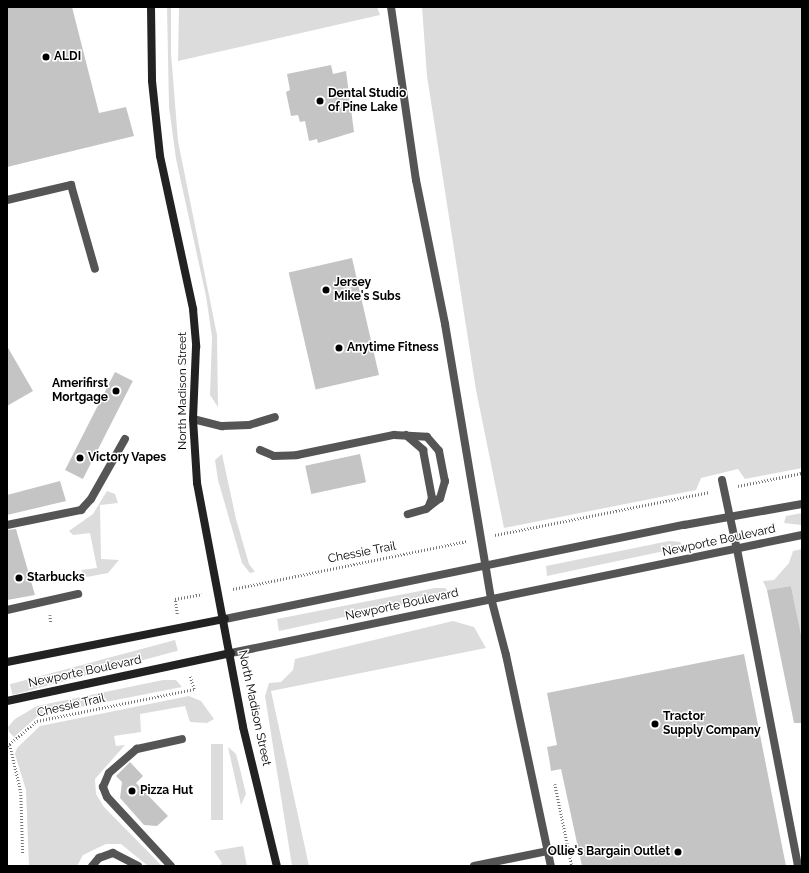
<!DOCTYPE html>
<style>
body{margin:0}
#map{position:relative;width:809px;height:873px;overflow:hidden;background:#fff;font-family:Raleway,sans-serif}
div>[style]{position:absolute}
.green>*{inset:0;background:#dcdcdc;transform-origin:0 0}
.building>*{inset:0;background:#c4c4c4;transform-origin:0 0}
.path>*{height:2.5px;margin-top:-1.25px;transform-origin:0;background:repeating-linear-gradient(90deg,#777 0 1px,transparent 0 3px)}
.lane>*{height:8px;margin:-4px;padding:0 4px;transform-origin:4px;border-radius:4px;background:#555}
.street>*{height:8px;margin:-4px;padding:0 4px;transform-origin:4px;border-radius:4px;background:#555}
.secondary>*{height:8px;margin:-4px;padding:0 4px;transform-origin:4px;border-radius:4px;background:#222}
.dots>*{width:11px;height:11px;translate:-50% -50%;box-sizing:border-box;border:2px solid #fff;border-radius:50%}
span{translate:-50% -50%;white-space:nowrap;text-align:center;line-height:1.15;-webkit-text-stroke:3px #fff;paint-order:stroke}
.poi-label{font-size:12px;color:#000;font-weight:700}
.left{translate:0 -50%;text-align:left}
.right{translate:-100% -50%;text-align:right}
.street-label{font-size:12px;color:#000}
.frame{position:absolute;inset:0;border:8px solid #000;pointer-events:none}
</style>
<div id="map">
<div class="green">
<div style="clip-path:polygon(167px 7px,171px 7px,171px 53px,178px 141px,217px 335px,218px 407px,210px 395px,212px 337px,206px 296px,176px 159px,169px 107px)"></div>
<div style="clip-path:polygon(179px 7px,377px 7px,380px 15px,178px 61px)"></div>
<div style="clip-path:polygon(422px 7px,802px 7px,802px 468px,745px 479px,738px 469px,701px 478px,696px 490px,504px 528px,476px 390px,427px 76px)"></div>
<div style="clip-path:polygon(222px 454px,236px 519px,249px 564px,255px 572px,250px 573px,242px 563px,218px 480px,215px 460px)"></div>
<div style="clip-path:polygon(107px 491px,115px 494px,118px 503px,100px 505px,101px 559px,119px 560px,108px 573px,87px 577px,81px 570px,97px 568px,90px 533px,73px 535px,69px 531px,93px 514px)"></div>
<div style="clip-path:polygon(802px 513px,802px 525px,784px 523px,786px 516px)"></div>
<div style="clip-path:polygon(669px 541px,680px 542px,683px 547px,547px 576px,546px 566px)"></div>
<div style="clip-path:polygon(802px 549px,802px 639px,791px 586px,767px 590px,763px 581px,774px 580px,789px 563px,793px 551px)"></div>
<div style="clip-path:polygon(435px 588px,445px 588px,451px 594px,279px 631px,277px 619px)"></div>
<div style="clip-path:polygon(453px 621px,474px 627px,486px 648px,271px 691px,309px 866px,292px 866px,265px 696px,269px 683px,281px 682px,293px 670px,295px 659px)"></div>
<div style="left:175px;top:640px;width:11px;height:171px;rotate:75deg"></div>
<div style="clip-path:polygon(163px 680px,176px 680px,182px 687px,39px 715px,14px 737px,9px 732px,8px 727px,15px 719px,37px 706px)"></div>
<div style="clip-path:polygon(189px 696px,201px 701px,214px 719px,207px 723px,190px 722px,185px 706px,140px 714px,141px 732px,114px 736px,116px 746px,125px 745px,95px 779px,96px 794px,104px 807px,162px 866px,148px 866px,121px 844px,106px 844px,83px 855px,77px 866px,29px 866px,26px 790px,15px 754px,17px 748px,40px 726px)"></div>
<div style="left:211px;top:744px;width:12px;height:76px"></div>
<div style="clip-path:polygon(228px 747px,236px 754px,240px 769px,246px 794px,241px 805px)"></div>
<div style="clip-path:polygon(243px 846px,247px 866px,219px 866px,222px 863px,214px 851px)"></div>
</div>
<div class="building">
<div style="clip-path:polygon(7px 7px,72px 7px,99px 113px,126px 107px,134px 136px,7px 167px)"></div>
<div style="clip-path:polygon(331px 65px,333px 74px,346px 71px,354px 132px,318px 143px,317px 139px,309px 141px,305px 121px,300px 122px,298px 115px,291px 116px,286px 92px,290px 90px,287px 74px)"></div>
<div style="left:352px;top:258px;width:120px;height:65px;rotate:77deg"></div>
<div style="clip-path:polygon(7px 346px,33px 391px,7px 406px)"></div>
<div style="left:115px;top:372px;width:20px;height:110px;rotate:27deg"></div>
<div style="left:360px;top:454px;width:29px;height:56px;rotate:78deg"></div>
<div style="clip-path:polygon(60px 481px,66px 501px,7px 515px,7px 495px)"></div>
<div style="clip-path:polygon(16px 529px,35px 595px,7px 600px,7px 530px)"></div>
<div style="clip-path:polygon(791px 586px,802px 639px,802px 723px,794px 723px,767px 590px)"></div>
<div style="clip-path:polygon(744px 654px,786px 866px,582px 866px,561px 769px,551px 771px,549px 758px,547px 747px,557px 745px,547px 693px)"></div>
<div style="clip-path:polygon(130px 762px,143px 776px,136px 783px,168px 816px,157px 826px,144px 825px,120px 798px,122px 782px,116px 776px)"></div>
</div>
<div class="path">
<div style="left:738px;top:486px;width:65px;rotate:-11.5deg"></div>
<div style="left:495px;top:535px;width:219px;rotate:-11.3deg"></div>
<div style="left:233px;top:589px;width:239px;rotate:-11.6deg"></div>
<div style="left:177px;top:614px;width:15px;rotate:-98deg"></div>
<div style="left:175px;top:599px;width:27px;rotate:-10deg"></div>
<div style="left:50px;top:615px;width:7px;rotate:82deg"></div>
<div style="left:10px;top:745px;width:48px;rotate:76.8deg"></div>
<div style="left:21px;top:792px;width:62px;rotate:88.2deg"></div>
<div style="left:7px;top:746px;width:39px;rotate:-40deg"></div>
<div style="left:37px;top:721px;width:160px;rotate:-11.5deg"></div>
<div style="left:194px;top:689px;width:13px;rotate:-108deg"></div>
<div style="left:555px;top:784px;width:84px;rotate:78.3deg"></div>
</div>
<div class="lane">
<div style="left:7px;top:200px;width:66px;rotate:-13.2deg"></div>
<div style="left:71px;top:185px;width:87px;rotate:74.1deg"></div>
<div style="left:193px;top:419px;width:30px;rotate:14deg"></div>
<div style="left:222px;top:426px;width:27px;rotate:-2deg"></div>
<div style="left:249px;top:425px;width:27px;rotate:-17deg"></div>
<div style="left:406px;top:435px;width:23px;rotate:41deg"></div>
<div style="left:423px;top:450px;width:49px;rotate:79.4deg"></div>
<div style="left:432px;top:498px;width:9px;rotate:111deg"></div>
<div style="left:260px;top:450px;width:15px;rotate:23deg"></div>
<div style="left:274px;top:456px;width:23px;rotate:-2deg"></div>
<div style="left:297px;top:455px;width:99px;rotate:-11.7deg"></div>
<div style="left:394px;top:435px;width:33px;rotate:3deg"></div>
<div style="left:427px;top:437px;width:18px;rotate:49deg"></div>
<div style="left:439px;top:451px;width:31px;rotate:79deg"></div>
<div style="left:445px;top:481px;width:18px;rotate:106deg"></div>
<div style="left:440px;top:498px;width:18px;rotate:142deg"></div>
<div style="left:426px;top:509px;width:19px;rotate:164deg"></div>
<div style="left:722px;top:480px;width:38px;rotate:78deg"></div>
<div style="left:7px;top:525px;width:76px;rotate:-11.5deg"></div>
<div style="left:81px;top:510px;width:15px;rotate:-48deg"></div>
<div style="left:91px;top:499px;width:69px;rotate:-60.5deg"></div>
<div style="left:737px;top:549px;width:323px;rotate:79.1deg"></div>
<div style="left:491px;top:598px;width:59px;rotate:75.3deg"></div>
<div style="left:506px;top:655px;width:216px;rotate:78deg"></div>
<div style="left:7px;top:610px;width:73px;rotate:-12.7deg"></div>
<div style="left:92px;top:866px;width:11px;rotate:-49deg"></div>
<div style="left:99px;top:858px;width:15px;rotate:-20deg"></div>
<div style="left:113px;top:853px;width:28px;rotate:27deg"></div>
<div style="left:171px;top:866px;width:94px;rotate:-132.8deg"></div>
<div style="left:107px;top:797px;width:11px;rotate:-112deg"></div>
<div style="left:103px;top:787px;width:15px;rotate:-67deg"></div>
<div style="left:109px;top:773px;width:37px;rotate:-41deg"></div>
<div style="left:137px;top:749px;width:46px;rotate:-12.5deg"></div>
<div style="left:474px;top:866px;width:76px;rotate:-11.5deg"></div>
</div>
<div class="street">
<div style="left:391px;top:7px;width:175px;rotate:81.8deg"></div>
<div style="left:416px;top:180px;width:147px;rotate:78.6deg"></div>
<div style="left:445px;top:324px;width:278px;rotate:80.5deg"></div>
<div style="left:730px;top:517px;width:33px;rotate:78deg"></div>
<div style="left:225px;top:619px;width:469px;rotate:-11.6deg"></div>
<div style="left:684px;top:525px;width:120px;rotate:-10.1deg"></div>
<div style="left:231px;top:653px;width:583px;rotate:-11.68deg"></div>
</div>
<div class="secondary">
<div style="left:151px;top:7px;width:74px;rotate:89.2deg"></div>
<div style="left:152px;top:81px;width:75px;rotate:83.9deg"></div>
<div style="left:160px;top:156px;width:157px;rotate:77.8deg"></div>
<div style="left:193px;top:309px;width:38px;rotate:85deg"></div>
<div style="left:196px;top:347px;width:72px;rotate:92.4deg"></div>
<div style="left:193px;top:419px;width:64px;rotate:86.4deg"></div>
<div style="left:197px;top:483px;width:248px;rotate:79.3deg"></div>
<div style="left:243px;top:727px;width:143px;rotate:76.3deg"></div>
<div style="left:7px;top:662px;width:222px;rotate:-11.2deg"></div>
<div style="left:7px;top:701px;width:229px;rotate:-12.1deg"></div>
</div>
<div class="dots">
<div style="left:46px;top:57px;background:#000"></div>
<div style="left:320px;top:101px;background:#000"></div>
<div style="left:326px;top:290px;background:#000"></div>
<div style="left:339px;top:348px;background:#000"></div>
<div style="left:116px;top:391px;background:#000"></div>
<div style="left:80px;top:458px;background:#000"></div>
<div style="left:19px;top:578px;background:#000"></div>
<div style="left:655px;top:724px;background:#000"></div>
<div style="left:132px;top:791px;background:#000"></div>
<div style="left:678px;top:852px;background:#000"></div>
</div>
<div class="poi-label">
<span class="left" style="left:54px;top:57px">ALDI</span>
<span class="left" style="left:328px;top:101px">Dental Studio<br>of Pine Lake</span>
<span class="left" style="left:334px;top:290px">Jersey<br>Mike's Subs</span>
<span class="left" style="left:347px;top:348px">Anytime Fitness</span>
<span class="right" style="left:108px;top:391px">Amerifirst<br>Mortgage</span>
<span class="left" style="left:88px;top:458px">Victory Vapes</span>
<span class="left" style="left:27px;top:578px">Starbucks</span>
<span class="left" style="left:663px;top:724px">Tractor<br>Supply Company</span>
<span class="left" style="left:140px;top:791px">Pizza Hut</span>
<span class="right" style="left:670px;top:852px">Ollie's Bargain Outlet</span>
</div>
<div class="street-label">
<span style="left:183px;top:391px;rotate:-90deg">North Madison Street</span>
<span style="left:719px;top:541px;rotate:-12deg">Newporte Boulevard</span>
<span style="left:362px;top:553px;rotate:-11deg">Chessie Trail</span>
<span style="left:402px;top:605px;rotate:-12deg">Newporte Boulevard</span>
<span style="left:85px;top:672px;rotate:-12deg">Newporte Boulevard</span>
<span style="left:71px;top:706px;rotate:-13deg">Chessie Trail</span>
<span style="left:254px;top:708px;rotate:78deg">North Madison Street</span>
</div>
<div class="frame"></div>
</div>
